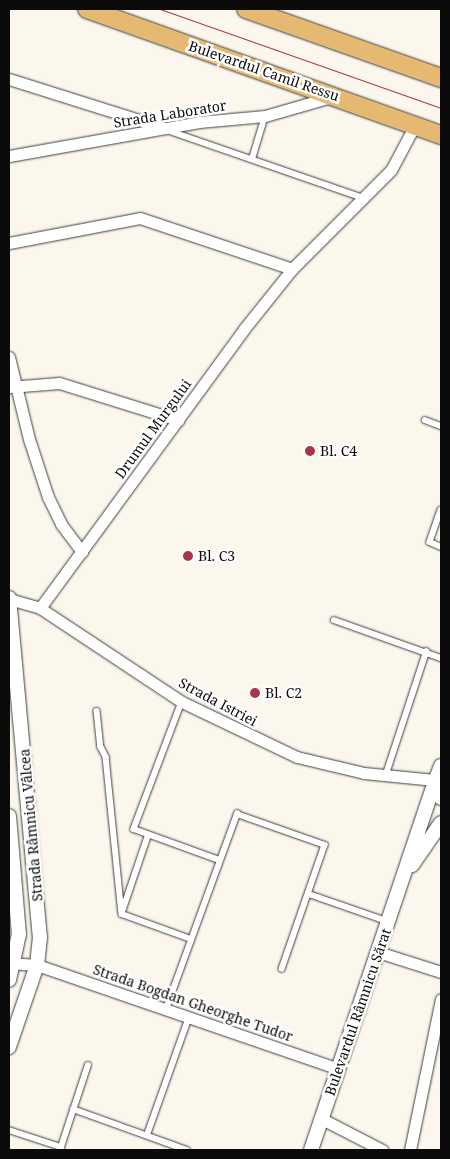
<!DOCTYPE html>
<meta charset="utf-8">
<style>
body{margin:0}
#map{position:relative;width:450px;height:1159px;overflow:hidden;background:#fcf7ec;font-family:"Noto Serif",serif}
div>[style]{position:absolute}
.roads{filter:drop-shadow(0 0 1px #3e3e3e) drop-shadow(0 0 1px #3e3e3e)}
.service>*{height:5.5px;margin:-2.75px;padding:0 2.75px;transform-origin:2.75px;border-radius:2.75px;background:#fff}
.minor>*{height:11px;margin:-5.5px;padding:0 5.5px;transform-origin:5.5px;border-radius:5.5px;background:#fff}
.tertiary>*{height:14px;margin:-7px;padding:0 7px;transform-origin:7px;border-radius:7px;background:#fff}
.primary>*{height:18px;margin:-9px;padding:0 9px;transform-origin:9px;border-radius:9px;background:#e6b973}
.tram>*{height:1px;margin:-0.5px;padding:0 0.5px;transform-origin:0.5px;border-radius:0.5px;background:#a8374c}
.dots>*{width:14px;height:14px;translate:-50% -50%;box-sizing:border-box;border:2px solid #fff;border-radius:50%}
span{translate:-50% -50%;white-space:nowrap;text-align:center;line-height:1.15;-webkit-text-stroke:5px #fff;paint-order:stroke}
.street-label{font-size:14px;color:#0b0b0b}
.poi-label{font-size:14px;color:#0b0b0b}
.left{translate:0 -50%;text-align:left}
.frame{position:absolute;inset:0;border:10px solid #0b0b0b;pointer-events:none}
</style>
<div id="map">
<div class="roads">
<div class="service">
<div style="left:167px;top:130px;width:207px;rotate:19.1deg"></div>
<div style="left:252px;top:159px;width:45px;rotate:-73.2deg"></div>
<div style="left:425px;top:420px;width:17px;rotate:21deg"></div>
<div style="left:441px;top:510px;width:34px;rotate:109deg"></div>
<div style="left:430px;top:542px;width:12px;rotate:24deg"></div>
<div style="left:334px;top:620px;width:114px;rotate:19.6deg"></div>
<div style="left:182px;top:702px;width:136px;rotate:110.7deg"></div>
<div style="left:134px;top:829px;width:90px;rotate:20deg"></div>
<div style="left:97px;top:711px;width:36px;rotate:84deg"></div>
<div style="left:101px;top:747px;width:11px;rotate:63deg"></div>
<div style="left:106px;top:757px;width:158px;rotate:84.2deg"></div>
<div style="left:122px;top:914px;width:73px;rotate:19.9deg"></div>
<div style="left:385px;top:777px;width:132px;rotate:-71.8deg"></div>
<div style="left:309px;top:894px;width:83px;rotate:19.1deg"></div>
<div style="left:122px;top:912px;width:81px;rotate:-71.3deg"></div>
<div style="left:166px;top:1009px;width:208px;rotate:-70deg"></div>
<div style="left:237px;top:814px;width:93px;rotate:19.4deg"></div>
<div style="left:325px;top:845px;width:131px;rotate:109.1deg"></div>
<div style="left:73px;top:1109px;width:121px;rotate:19.8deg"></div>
<div style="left:9px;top:1130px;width:55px;rotate:18.1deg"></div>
<div style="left:147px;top:1135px;width:125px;rotate:-70.4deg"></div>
<div style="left:60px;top:1150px;width:89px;rotate:-71.8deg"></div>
</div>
<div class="minor">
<div style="left:9px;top:79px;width:163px;rotate:17.5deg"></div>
<div style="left:9px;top:156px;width:193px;rotate:-10.1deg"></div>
<div style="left:199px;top:122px;width:66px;rotate:-5.2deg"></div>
<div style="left:265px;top:116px;width:69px;rotate:-16.1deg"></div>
<div style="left:9px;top:243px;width:133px;rotate:-10.8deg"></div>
<div style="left:140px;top:218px;width:160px;rotate:18.5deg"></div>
<div style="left:9px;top:357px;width:84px;rotate:76.3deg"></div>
<div style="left:29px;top:439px;width:61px;rotate:71.9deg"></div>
<div style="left:48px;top:497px;width:30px;rotate:64deg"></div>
<div style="left:61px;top:524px;width:35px;rotate:53deg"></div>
<div style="left:9px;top:387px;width:50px;rotate:-4.6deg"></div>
<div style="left:59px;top:383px;width:125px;rotate:17.3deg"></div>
<div style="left:9px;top:599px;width:32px;rotate:16deg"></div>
<div style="left:40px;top:608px;width:170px;rotate:33.5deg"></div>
<div style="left:182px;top:702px;width:127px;rotate:25.6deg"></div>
<div style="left:297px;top:757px;width:69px;rotate:13.4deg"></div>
<div style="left:364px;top:773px;width:71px;rotate:5.6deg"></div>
<div style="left:40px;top:608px;width:346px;rotate:-53.8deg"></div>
<div style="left:244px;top:329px;width:77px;rotate:-51.3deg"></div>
<div style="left:292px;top:269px;width:140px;rotate:-45deg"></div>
<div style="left:391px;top:170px;width:51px;rotate:-61.9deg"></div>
<div style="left:378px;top:952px;width:66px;rotate:17.6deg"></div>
<div style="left:9px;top:963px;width:28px;rotate:4deg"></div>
<div style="left:37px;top:965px;width:319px;rotate:19deg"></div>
<div style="left:322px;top:1119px;width:68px;rotate:27.3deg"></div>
<div style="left:410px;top:1150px;width:154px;rotate:-78.4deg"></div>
</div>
<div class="tertiary">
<div style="left:9px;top:598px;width:340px;rotate:84.8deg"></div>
<div style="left:40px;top:937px;width:28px;rotate:96deg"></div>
<div style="left:37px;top:965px;width:87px;rotate:108.9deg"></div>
<div style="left:441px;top:766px;width:17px;rotate:111deg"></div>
<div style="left:435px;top:782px;width:17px;rotate:69deg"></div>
<div style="left:9px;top:816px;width:118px;rotate:85.2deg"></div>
<div style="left:19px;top:934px;width:47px;rotate:102.3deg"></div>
<div style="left:412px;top:865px;width:51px;rotate:-55.4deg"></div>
<div style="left:311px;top:1150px;width:388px;rotate:-71.4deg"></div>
</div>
<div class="primary">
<div style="left:87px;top:9px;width:376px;rotate:19.6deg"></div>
<div style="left:246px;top:9px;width:207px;rotate:19.5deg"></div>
</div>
</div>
<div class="tram">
<div style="left:160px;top:9px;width:298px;rotate:19.4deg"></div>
</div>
<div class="dots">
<div style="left:310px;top:451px;background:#a8374c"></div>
<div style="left:188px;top:556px;background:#a8374c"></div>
<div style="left:255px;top:693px;background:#a8374c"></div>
</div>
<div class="street-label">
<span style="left:264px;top:71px;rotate:19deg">Bulevardul Camil Ressu</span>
<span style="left:170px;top:114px;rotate:-9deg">Strada Laborator</span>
<span style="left:153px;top:429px;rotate:-54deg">Drumul Murgului</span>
<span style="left:218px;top:702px;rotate:28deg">Strada Istriei</span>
<span style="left:31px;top:825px;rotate:-95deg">Strada Râmnicu Vâlcea</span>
<span style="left:193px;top:1003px;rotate:19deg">Strada Bogdan Gheorghe Tudor</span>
<span style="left:358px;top:1012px;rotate:-71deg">Bulevardul Râmnicu Sărat</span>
</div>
<div class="poi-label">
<span class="left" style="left:320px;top:451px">Bl. C4</span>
<span class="left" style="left:198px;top:556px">Bl. C3</span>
<span class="left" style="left:265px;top:693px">Bl. C2</span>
</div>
<div class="frame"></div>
</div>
